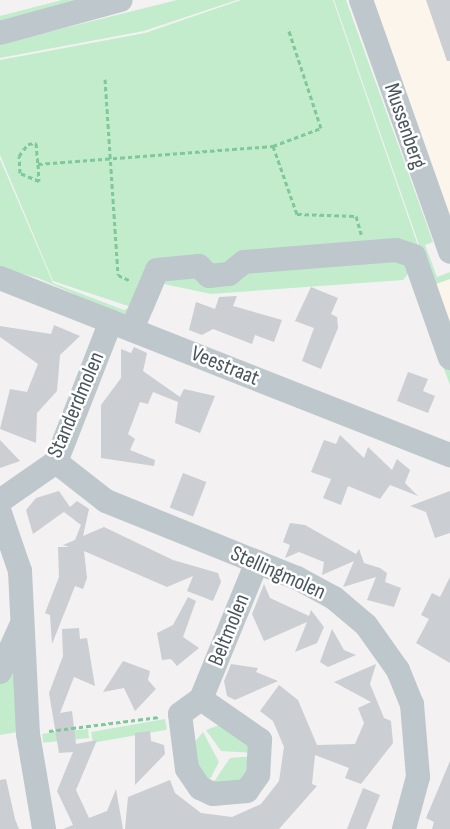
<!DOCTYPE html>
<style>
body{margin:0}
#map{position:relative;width:450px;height:829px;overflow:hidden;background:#f3f1f1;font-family:"Sofia Sans Condensed",sans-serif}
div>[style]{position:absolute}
.commercial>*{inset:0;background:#fbf5ec}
.green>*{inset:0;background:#c3eccd;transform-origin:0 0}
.building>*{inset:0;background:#cbced2;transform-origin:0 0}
.path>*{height:3px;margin-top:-1.5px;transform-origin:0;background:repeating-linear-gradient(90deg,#7ec899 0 4.5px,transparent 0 7.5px)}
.minor>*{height:24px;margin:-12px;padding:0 12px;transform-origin:12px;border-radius:12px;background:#bdc7cc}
span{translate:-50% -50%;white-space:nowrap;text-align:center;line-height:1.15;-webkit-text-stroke:5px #fff;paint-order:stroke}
.street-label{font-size:22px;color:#4a565d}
</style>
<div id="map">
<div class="commercial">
<div style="clip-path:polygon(368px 0,450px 0,450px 219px)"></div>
<div style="clip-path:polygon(450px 279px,450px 343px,431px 286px)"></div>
</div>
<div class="green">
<div style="clip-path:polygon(62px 0,92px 0,0 24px,0 16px)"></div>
<div style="clip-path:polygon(177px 0,237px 0,144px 31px,0 58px,0 44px)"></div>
<div style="clip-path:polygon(241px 0,333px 0,450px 338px,450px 385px,408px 274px,403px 280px,211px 294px,164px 284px,152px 313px,119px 314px,38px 278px,0 268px,0 159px,53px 283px,124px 310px,131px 307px,53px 281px,0 155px,0 60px,145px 33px)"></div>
<div style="clip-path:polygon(334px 0,346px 0,433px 242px,425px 245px,437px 277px,450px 272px,450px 279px,433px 285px)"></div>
<div style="clip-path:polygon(7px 672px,16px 672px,18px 732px,0 735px,0 684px)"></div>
<div style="left:165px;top:719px;width:11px;height:75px;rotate:80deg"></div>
<div style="clip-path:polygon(222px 724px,256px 753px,221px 751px,206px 730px)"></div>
<div style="left:88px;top:729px;width:9px;height:46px;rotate:84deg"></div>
<div style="clip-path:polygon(203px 732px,219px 762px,207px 785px,198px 777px,194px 743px)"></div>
<div style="clip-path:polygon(255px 756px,241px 784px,211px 786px,230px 758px)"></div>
</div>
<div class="building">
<div style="clip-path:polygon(426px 0,450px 0,450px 61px,447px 61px)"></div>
<div style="clip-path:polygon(311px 287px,338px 298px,331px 314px,337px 317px,338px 328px,321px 369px,302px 361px,314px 328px,295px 321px)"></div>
<div style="clip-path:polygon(237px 296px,233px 306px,282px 320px,274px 342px,255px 335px,252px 344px,213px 329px,202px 335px,189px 330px,196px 302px,215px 309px,219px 297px)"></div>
<div style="clip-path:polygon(54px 325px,80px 336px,60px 355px,57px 391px,37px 413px,36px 443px,0 429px,10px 389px,27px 392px,38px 364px,0 337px,0 326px,51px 334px)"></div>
<div style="clip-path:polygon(134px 347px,147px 353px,143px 371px,180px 397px,184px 389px,215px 396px,200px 433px,175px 423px,178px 402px,153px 392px,148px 404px,140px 402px,128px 434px,135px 439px,130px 450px,155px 460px,154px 466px,101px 458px,101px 405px,121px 378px,121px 349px,131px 353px)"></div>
<div style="clip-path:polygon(408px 372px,428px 379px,423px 391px,435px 396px,428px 413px,397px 401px)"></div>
<div style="clip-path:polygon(340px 435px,364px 458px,368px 447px,392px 470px,397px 459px,410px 470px,405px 483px,418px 496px,390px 485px,380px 499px,348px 486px,341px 505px,323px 498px,331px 479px,311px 472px,324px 440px,336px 444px)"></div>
<div style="clip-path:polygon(0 440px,20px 461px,0 468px)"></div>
<div style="left:183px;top:473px;width:25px;height:37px;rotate:21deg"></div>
<div style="clip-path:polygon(59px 491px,70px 507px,77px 501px,89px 509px,83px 536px,104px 527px,173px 560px,218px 573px,221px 582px,213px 601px,187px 591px,193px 576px,167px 587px,84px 551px,87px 578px,83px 589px,75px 586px,52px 644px,50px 615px,45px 613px,59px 577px,58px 547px,69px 547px,63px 545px,75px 540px,81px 525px,64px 512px,68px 509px,33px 534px,26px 510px,36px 498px)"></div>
<div style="clip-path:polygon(450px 491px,450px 533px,435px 538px,426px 512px,410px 506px)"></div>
<div style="clip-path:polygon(290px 523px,305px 525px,356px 554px,359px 549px,364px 563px,380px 568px,387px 573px,385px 582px,401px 588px,394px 607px,367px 600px,376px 577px,343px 587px,354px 561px,322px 575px,324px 562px,299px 552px,285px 558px,290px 545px,283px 542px)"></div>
<div style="clip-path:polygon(450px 577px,450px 663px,416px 643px,429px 619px,421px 615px,432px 593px,440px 597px)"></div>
<div style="clip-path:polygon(264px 584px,270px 598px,309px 616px,311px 610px,324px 627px,317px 643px,295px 652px,307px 622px,264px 641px,252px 614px)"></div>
<div style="clip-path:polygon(188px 597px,196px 601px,183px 637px,199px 648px,177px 666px,171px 659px,162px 660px,157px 633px,173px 625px)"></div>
<div style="clip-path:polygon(79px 628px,80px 639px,87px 638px,95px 686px,74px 677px,60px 713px,72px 711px,76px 744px,97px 740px,76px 790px,89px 818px,107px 811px,116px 789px,123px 829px,63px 829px,73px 825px,57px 791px,73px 752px,59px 753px,49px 693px,63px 656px,62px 629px)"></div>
<div style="clip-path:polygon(332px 629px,344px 650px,356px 655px,328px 667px,320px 662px)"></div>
<div style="clip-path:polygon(123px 661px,150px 671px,148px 680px,156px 689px,135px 711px,124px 688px,103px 692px)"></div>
<div style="clip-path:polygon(231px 664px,258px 668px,256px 672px,278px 681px,235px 700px,227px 696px,224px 681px)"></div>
<div style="clip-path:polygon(376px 664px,370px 684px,384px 718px,391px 721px,393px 743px,361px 784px,345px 778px,349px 768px,315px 755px,312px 784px,317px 786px,279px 829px,125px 829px,128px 797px,170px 780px,175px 793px,201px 813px,232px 817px,261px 804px,279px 781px,284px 747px,273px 721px,260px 711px,279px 685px,298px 700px,317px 745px,355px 744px,364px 723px,358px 708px,371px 702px,334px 682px)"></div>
<div style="clip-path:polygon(150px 731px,151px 741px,164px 745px,165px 754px,135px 785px,135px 733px)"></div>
<div style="clip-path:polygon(450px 761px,450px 829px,432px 829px,434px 822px,426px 818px)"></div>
<div style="clip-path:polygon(6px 779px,15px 819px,19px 829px,0 829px,0 780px)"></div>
<div style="clip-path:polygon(363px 788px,380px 795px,366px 829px,347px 829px)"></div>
</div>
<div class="path">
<div style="left:105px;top:79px;width:196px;rotate:86.2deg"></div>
<div style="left:118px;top:275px;width:14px;rotate:25deg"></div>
<div style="left:273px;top:146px;width:51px;rotate:-20.6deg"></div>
<div style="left:321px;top:128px;width:105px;rotate:-108.3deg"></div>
<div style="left:38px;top:164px;width:17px;rotate:87deg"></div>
<div style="left:39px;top:181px;width:21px;rotate:-157deg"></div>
<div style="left:20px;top:173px;width:17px;rotate:-93deg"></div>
<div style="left:19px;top:156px;width:15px;rotate:-53deg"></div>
<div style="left:28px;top:144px;width:8px;rotate:-7deg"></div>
<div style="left:36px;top:143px;width:21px;rotate:85deg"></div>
<div style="left:38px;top:164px;width:236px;rotate:-4.4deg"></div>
<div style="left:273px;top:146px;width:72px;rotate:70.6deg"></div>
<div style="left:297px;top:214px;width:59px;rotate:1.9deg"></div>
<div style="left:356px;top:216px;width:19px;rotate:74deg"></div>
<div style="left:49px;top:731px;width:111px;rotate:-7.3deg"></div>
</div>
<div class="minor">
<div style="left:361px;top:0;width:267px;rotate:70.5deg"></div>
<div style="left:0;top:33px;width:125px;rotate:-15.3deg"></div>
<div style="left:0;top:278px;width:484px;rotate:21.5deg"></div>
<div style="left:132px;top:329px;width:64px;rotate:-67deg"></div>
<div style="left:157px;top:270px;width:42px;rotate:-5.4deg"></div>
<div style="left:199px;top:266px;width:14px;rotate:45deg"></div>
<div style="left:209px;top:276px;width:20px;rotate:-6deg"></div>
<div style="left:229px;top:274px;width:19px;rotate:-39deg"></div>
<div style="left:244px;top:262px;width:152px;rotate:-4.5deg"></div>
<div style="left:396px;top:250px;width:19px;rotate:18deg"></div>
<div style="left:414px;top:256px;width:108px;rotate:70.6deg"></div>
<div style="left:56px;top:462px;width:63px;rotate:38deg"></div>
<div style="left:106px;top:501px;width:206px;rotate:22deg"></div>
<div style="left:297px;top:578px;width:42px;rotate:28.4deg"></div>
<div style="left:334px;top:598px;width:42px;rotate:40.2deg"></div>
<div style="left:366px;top:625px;width:55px;rotate:54.6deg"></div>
<div style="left:398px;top:670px;width:37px;rotate:68deg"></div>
<div style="left:412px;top:704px;width:73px;rotate:85.3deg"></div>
<div style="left:418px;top:777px;width:54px;rotate:105.1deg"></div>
<div style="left:0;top:501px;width:68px;rotate:-34.9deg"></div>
<div style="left:56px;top:462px;width:151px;rotate:-68.7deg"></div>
<div style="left:0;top:513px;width:61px;rotate:71deg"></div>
<div style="left:20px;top:571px;width:163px;rotate:87.2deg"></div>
<div style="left:28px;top:734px;width:96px;rotate:80.4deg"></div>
<div style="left:0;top:672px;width:51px;rotate:-65.5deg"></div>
<div style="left:201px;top:699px;width:72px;rotate:34.8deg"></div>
<div style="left:260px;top:740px;width:35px;rotate:93deg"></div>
<div style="left:258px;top:775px;width:19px;rotate:125deg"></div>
<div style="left:247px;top:791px;width:34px;rotate:175deg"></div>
<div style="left:213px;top:794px;width:14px;rotate:-155deg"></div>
<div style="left:200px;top:788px;width:23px;rotate:-124deg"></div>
<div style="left:187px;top:769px;width:55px;rotate:-97.3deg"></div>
<div style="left:180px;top:714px;width:26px;rotate:-36deg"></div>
<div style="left:201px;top:699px;width:148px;rotate:-67.8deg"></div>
</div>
<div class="street-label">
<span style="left:405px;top:126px;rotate:71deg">Mussenberg</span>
<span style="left:225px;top:366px;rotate:22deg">Veestraat</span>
<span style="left:76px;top:405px;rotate:-67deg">Standerdmolen</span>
<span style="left:278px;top:573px;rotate:24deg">Stellingmolen</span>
<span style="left:229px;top:630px;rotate:-68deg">Beltmolen</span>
</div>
</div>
